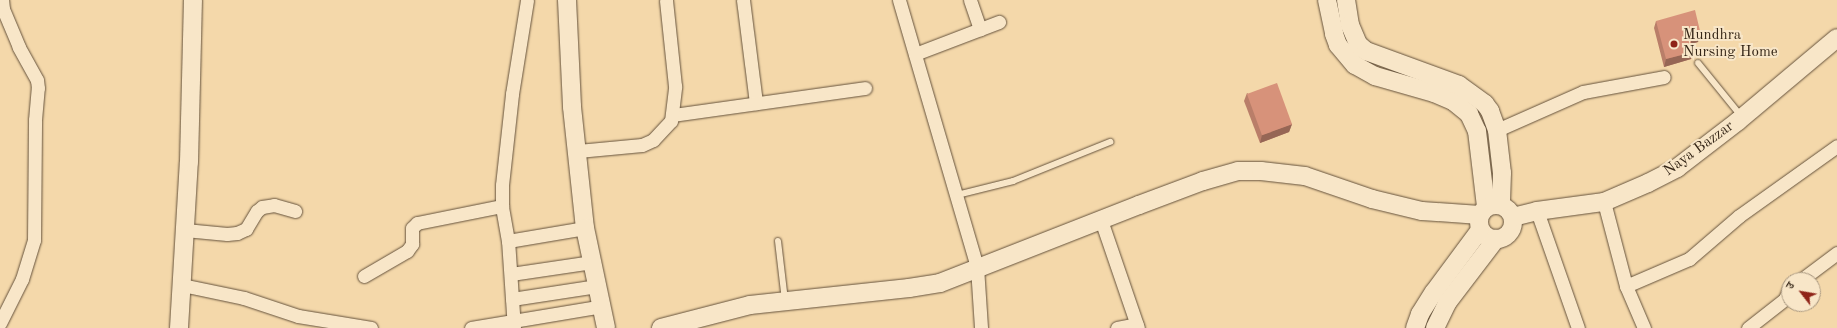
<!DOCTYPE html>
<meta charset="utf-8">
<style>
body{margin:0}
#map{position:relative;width:1837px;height:328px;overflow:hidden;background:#f4d8aa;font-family:"Old Standard TT","Noto Serif Devanagari",serif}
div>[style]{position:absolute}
.roads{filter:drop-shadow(0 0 1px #65523c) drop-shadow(0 0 1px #65523c)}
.lane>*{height:6px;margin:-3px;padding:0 3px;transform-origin:3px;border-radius:3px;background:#f8e6c8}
.street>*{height:13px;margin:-6.5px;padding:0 6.5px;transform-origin:6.5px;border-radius:6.5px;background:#f8e6c8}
.secondary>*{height:18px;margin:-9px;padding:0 9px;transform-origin:9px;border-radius:9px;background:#f8e6c8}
.secondary>.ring{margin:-9px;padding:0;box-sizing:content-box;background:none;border:18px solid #f8e6c8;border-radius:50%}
.wall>*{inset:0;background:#b97e69}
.shaded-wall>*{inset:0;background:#966655}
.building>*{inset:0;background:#d7927a;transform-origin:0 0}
.dots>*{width:11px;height:11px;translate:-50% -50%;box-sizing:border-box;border:2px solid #f8e6c8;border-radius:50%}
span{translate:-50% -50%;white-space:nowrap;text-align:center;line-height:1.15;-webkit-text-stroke:4px #f8e6c8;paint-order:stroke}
.poi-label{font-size:15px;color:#352617}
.left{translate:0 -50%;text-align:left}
.street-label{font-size:15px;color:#352617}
.north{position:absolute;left:1781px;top:272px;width:40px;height:40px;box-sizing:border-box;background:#f8e6c8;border:1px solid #aa9981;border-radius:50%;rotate:301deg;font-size:11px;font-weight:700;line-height:16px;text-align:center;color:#352617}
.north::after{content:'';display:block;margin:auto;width:14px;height:18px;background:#8f2418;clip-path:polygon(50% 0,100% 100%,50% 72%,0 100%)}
</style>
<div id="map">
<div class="roads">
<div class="lane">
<div style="left:1698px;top:63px;width:68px;rotate:50.9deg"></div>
<div style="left:957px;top:195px;width:58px;rotate:-14deg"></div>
<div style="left:1013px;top:181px;width:105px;rotate:-21.9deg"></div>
<div style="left:778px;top:241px;width:60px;rotate:83.3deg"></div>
</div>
<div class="street">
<div style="left:743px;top:0;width:104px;rotate:82.8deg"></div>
<div style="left:899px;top:0;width:278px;rotate:73.7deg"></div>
<div style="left:977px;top:267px;width:61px;rotate:86.2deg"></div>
<div style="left:970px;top:0;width:31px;rotate:71deg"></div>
<div style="left:915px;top:54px;width:90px;rotate:-20.9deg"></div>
<div style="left:673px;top:115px;width:194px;rotate:-8deg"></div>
<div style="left:1497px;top:130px;width:94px;rotate:-23.8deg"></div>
<div style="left:1583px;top:92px;width:82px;rotate:-10.5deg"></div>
<div style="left:578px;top:151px;width:64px;rotate:-5.4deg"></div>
<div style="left:642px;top:145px;width:12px;rotate:-24deg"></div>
<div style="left:653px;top:140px;width:26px;rotate:-47deg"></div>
<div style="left:671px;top:121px;width:35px;rotate:-83deg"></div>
<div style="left:675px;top:86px;width:86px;rotate:-96deg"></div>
<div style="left:1604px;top:202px;width:87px;rotate:75.3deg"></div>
<div style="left:1626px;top:286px;width:46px;rotate:66.8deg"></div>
<div style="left:1537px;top:211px;width:124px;rotate:70.7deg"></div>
<div style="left:1101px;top:220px;width:114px;rotate:71.1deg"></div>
<div style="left:185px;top:230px;width:42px;rotate:5.4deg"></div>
<div style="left:227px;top:234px;width:10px;rotate:-6deg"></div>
<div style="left:237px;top:233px;width:10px;rotate:-24deg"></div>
<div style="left:246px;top:229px;width:21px;rotate:-59deg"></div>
<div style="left:257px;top:211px;width:6px;rotate:-39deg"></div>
<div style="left:262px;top:207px;width:12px;rotate:-9deg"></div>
<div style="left:274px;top:205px;width:22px;rotate:16deg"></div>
<div style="left:508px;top:241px;width:78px;rotate:-9.6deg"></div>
<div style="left:511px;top:274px;width:82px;rotate:-8.4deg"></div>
<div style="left:364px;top:276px;width:50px;rotate:-30.2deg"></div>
<div style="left:407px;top:251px;width:9px;rotate:-54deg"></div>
<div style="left:412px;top:244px;width:16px;rotate:-90deg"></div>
<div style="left:412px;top:228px;width:7px;rotate:-45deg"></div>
<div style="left:417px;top:223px;width:87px;rotate:-11.3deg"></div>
<div style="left:1801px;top:280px;width:45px;rotate:-36.9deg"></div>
<div style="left:182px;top:285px;width:63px;rotate:11.8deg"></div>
<div style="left:244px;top:298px;width:57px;rotate:18.4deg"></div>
<div style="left:298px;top:316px;width:74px;rotate:9.3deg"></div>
<div style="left:1626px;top:286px;width:69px;rotate:-23.2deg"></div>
<div style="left:1689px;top:259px;width:66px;rotate:-40.7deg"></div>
<div style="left:1739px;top:216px;width:120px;rotate:-35.5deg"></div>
<div style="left:512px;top:299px;width:86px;rotate:-8.7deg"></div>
<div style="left:0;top:323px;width:49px;rotate:-63.4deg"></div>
<div style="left:22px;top:279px;width:41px;rotate:-72.9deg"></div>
<div style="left:34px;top:240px;width:120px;rotate:-89.5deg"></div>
<div style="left:35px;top:120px;width:32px;rotate:-85deg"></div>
<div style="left:38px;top:88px;width:8px;rotate:-97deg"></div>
<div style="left:37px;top:80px;width:38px;rotate:-119deg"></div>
<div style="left:19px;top:47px;width:41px;rotate:-112.8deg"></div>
<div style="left:3px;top:9px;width:9px;rotate:-96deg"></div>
<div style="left:471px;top:328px;width:133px;rotate:-9.5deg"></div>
<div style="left:514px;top:328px;width:87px;rotate:-93.9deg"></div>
<div style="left:508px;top:241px;width:36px;rotate:-100deg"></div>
<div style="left:502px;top:206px;width:21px;rotate:-90deg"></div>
<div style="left:502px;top:185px;width:92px;rotate:-83.7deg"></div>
<div style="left:512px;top:94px;width:95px;rotate:-80.9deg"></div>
<div style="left:1117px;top:328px;width:20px;rotate:-11deg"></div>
<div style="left:1748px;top:328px;width:47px;rotate:-38.1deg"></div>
<div style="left:1785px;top:299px;width:11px;rotate:-68deg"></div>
</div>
<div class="secondary">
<div style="left:567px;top:0;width:107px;rotate:87.3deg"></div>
<div style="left:572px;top:107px;width:122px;rotate:83.9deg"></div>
<div style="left:585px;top:228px;width:102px;rotate:78.1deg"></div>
<div style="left:1327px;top:0;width:35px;rotate:78deg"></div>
<div style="left:1334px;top:34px;width:12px;rotate:70deg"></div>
<div style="left:1338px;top:45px;width:26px;rotate:50deg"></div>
<div style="left:1355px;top:65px;width:23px;rotate:29deg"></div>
<div style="left:1375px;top:76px;width:61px;rotate:16.1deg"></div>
<div style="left:1434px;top:93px;width:21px;rotate:23deg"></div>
<div style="left:1453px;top:101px;width:21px;rotate:39deg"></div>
<div style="left:1469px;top:114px;width:19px;rotate:65deg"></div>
<div style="left:1477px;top:131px;width:77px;rotate:83.2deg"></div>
<div style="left:1346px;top:0;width:25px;rotate:81deg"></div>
<div style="left:1350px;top:25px;width:21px;rotate:67deg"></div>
<div style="left:1358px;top:44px;width:11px;rotate:41deg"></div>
<div style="left:1366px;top:51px;width:99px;rotate:20.1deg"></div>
<div style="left:1459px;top:85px;width:32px;rotate:36deg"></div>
<div style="left:1485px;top:104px;width:9px;rotate:54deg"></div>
<div style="left:1490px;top:111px;width:20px;rotate:70deg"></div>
<div style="left:1497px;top:130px;width:43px;rotate:83.4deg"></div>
<div style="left:1502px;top:173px;width:32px;rotate:92deg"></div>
<div class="ring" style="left:1479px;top:205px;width:16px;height:16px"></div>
<div style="left:1513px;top:217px;width:25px;rotate:-14deg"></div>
<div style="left:1537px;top:211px;width:68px;rotate:-7.7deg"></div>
<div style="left:1604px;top:202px;width:48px;rotate:-23.4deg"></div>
<div style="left:1648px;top:183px;width:33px;rotate:-27deg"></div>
<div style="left:1677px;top:168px;width:77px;rotate:-37.6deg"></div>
<div style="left:1738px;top:121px;width:129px;rotate:-40deg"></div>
<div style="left:179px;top:328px;width:166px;rotate:-86.6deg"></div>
<div style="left:189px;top:162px;width:162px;rotate:-88.6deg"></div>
<div style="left:661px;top:328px;width:92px;rotate:-14.5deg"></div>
<div style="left:750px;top:305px;width:160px;rotate:-6.1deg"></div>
<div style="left:909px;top:288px;width:31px;rotate:-9deg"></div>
<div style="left:940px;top:283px;width:214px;rotate:-21.4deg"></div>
<div style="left:1139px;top:205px;width:68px;rotate:-20.6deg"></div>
<div style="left:1203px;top:181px;width:36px;rotate:-16deg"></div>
<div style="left:1238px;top:171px;width:23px"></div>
<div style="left:1261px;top:171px;width:44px;rotate:6.5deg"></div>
<div style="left:1305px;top:176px;width:71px;rotate:18.9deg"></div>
<div style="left:1372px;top:199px;width:51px;rotate:13.5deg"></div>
<div style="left:1422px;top:211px;width:58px;rotate:3.9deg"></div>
<div style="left:1415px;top:328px;width:15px;rotate:-70deg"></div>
<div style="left:1420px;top:314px;width:26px;rotate:-58deg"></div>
<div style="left:1434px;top:292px;width:77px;rotate:-53.4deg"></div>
<div style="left:1435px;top:328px;width:28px;rotate:-64deg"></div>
<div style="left:1447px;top:303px;width:81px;rotate:-52.6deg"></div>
</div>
</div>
<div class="wall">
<div style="clip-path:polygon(1656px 21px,1698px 42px,1691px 44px,1693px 52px,1691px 59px,1664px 67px,1654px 28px)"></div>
<div style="clip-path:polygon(1247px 93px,1292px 124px,1289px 132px,1260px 143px,1244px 101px)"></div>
</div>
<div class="shaded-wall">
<div style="clip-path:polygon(1701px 35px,1698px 42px,1687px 45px,1690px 37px)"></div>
<div style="clip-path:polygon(1693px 52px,1691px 59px,1664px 67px,1666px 59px)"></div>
<div style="clip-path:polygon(1292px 124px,1289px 132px,1260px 143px,1262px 135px)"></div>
</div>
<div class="building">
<div style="clip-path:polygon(1695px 10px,1701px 35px,1690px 37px,1693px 52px,1666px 59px,1656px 21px)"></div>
<div style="left:1277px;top:83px;width:44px;height:32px;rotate:70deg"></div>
</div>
<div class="dots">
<div style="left:1674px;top:44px;background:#8f2418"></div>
</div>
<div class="poi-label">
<span class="left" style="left:1683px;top:44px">Mundhra<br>Nursing Home</span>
</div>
<div class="street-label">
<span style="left:1699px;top:149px;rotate:-36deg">Naya Bazzar</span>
</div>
<div class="north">उ</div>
</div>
